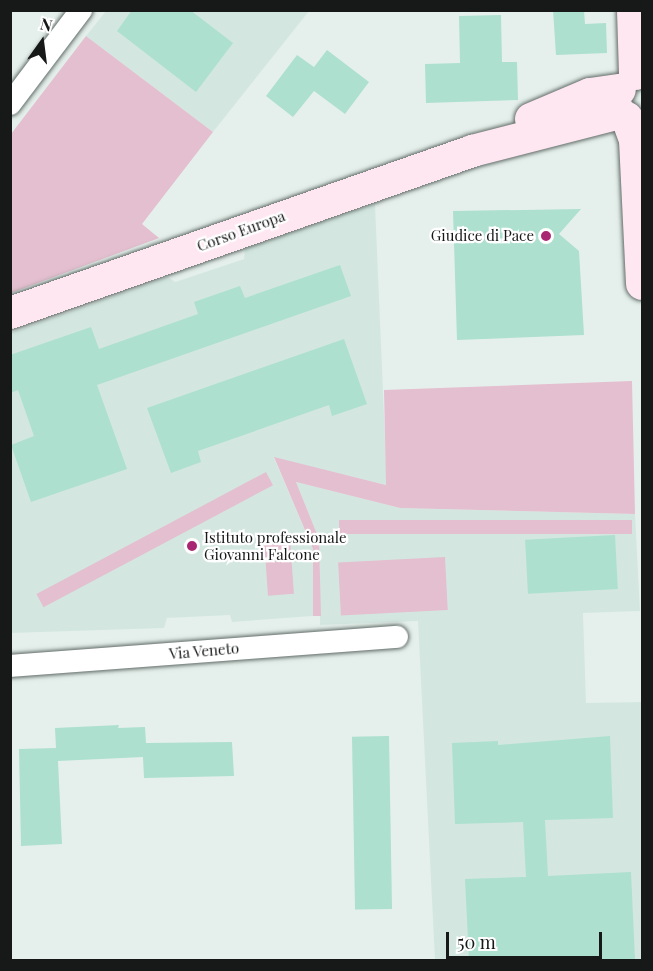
<!DOCTYPE html>
<style>
body{margin:0}
#map{position:relative;width:653px;height:971px;overflow:hidden;background:#e5f0ec;font-family:"Playfair Display",serif}
div>[style]{position:absolute}
.built>*{inset:0;background:#d3e7e0}
.green>*{inset:0;background:#e4bfcf;transform-origin:0 0}
.building>*{inset:0;background:#ade0ce;transform-origin:0 0}
.roads{filter:drop-shadow(0 0 2px #626c68) drop-shadow(0 0 2px #626c68)}
.street>*{height:22px;margin:-11px;padding:0 11px;transform-origin:11px;border-radius:11px;background:#fff}
.secondary>*{height:32px;margin:-16px;padding:0 16px;transform-origin:16px;border-radius:16px;background:#ffe7f2}
.dots>*{width:16px;height:16px;translate:-50% -50%;box-sizing:border-box;border:3px solid #fff;border-radius:50%}
span{translate:-50% -50%;white-space:nowrap;text-align:center;line-height:1.15;-webkit-text-stroke:4.5px #fff;paint-order:stroke}
.street-label{font-size:15px;color:#161918}
.poi-label{font-size:15px;color:#161918}
.right{translate:-100% -50%;text-align:right}
.left{translate:0 -50%;text-align:left}
.frame{position:absolute;inset:0;border:12px solid #161918;pointer-events:none}
.north{position:absolute;left:12px;top:12px;width:60px;height:60px;-webkit-text-stroke:4px #fff;paint-order:stroke;rotate:14deg;font-size:16px;font-weight:700;line-height:24px;text-align:center;color:#161918}
.north::after{content:'';display:block;margin:auto;width:21px;height:27px;background:#161918;clip-path:polygon(50% 0,100% 100%,50% 72%,0 100%)}
.scale{position:absolute;left:446px;top:932px;width:156px;height:27px;box-sizing:border-box;border:3px solid #161918;border-top:0;padding-left:8px;font-size:18px;line-height:21px;white-space:nowrap;color:#161918;-webkit-text-stroke:4px #fff;paint-order:stroke}
</style>
<div id="map">
<div class="built">
<div style="clip-path:polygon(106px 11px,309px 11px,213px 132px,86px 36px)"></div>
<div style="clip-path:polygon(375px 204px,387px 485px,274px 458px,313px 549px,313px 616px,232px 622px,230px 615px,167px 618px,164px 628px,11px 633px,10px 333px,168px 277px,175px 282px,244px 259px,245px 249px)"></div>
<div style="clip-path:polygon(296px 482px,400px 508px,635px 514px,640px 611px,583px 613px,586px 703px,642px 702px,642px 960px,435px 960px,418px 621px,320px 625px,319px 539px)"></div>
</div>
<div class="green">
<div style="clip-path:polygon(86px 36px,213px 132px,142px 224px,159px 238px,11px 293px,11px 134px)"></div>
<div style="clip-path:polygon(632px 381px,635px 514px,400px 508px,296px 482px,319px 539px,321px 616px,313px 616px,313px 549px,274px 457px,386px 485px,384px 390px)"></div>
<div style="left:266px;top:472px;width:15px;height:260px;rotate:62deg"></div>
<div style="left:632px;top:520px;width:14px;height:293px;rotate:90deg"></div>
<div style="left:290px;top:538px;width:56px;height:26px;rotate:86deg"></div>
<div style="left:445px;top:557px;width:53px;height:107px;rotate:87deg"></div>
</div>
<div class="building">
<div style="clip-path:polygon(132px 10px,190px 10px,233px 43px,196px 92px,117px 31px)"></div>
<div style="clip-path:polygon(553px 10px,584px 10px,585px 24px,606px 23px,607px 53px,556px 55px)"></div>
<div style="clip-path:polygon(501px 15px,502px 62px,517px 62px,518px 100px,426px 103px,425px 64px,460px 63px,459px 16px)"></div>
<div style="clip-path:polygon(327px 50px,369px 82px,345px 114px,314px 91px,293px 117px,266px 96px,297px 55px,314px 67px)"></div>
<div style="clip-path:polygon(581px 209px,559px 234px,579px 251px,584px 335px,457px 340px,453px 211px)"></div>
<div style="clip-path:polygon(340px 265px,351px 296px,97px 385px,127px 469px,31px 502px,11px 445px,34px 436px,18px 390px,10px 393px,10px 355px,91px 327px,99px 349px,198px 314px,194px 302px,240px 286px,245px 298px)"></div>
<div style="clip-path:polygon(344px 339px,367px 404px,332px 416px,329px 405px,198px 451px,201px 462px,171px 473px,147px 408px)"></div>
<div style="left:615px;top:535px;width:54px;height:90px;rotate:87deg"></div>
<div style="clip-path:polygon(119px 725px,118px 728px,145px 727px,146px 743px,232px 742px,234px 776px,144px 778px,143px 757px,58px 761px,62px 844px,21px 846px,19px 749px,56px 748px,55px 728px)"></div>
<div style="left:389px;top:736px;width:173px;height:37px;rotate:89deg"></div>
<div style="clip-path:polygon(610px 736px,613px 818px,545px 820px,548px 876px,631px 872px,635px 960px,469px 960px,465px 879px,526px 877px,523px 822px,455px 824px,452px 743px,498px 741px,498px 745px)"></div>
</div>
<div class="roads">
<div class="street">
<div style="left:10px;top:104px;width:118px;rotate:-52.9deg"></div>
<div style="left:10px;top:666px;width:388px;rotate:-4.3deg"></div>
</div>
<div class="secondary">
<div style="left:633px;top:10px;width:64px;rotate:88.2deg"></div>
<div style="left:627px;top:118px;width:23px;rotate:70deg"></div>
<div style="left:635px;top:140px;width:144px;rotate:87.2deg"></div>
<div style="left:531px;top:119px;width:64px;rotate:-23deg"></div>
<div style="left:590px;top:94px;width:30px;rotate:-8deg"></div>
<div style="left:10px;top:313px;width:490px;rotate:-19.3deg"></div>
<div style="left:472px;top:151px;width:153px;rotate:-14.4deg"></div>
</div>
</div>
<div class="dots">
<div style="left:546px;top:236px;background:#a92673"></div>
<div style="left:192px;top:546px;background:#a92673"></div>
</div>
<div class="street-label">
<span style="left:241px;top:231px;rotate:-20deg">Corso Europa</span>
<span style="left:204px;top:651px;rotate:-5deg">Via Veneto</span>
</div>
<div class="poi-label">
<span class="right" style="left:534px;top:236px">Giudice di Pace</span>
<span class="left" style="left:204px;top:546px">Istituto professionale<br>Giovanni Falcone</span>
</div>
<div class="frame"></div>
<div class="north">N</div>
<div class="scale">50 m</div>
</div>
